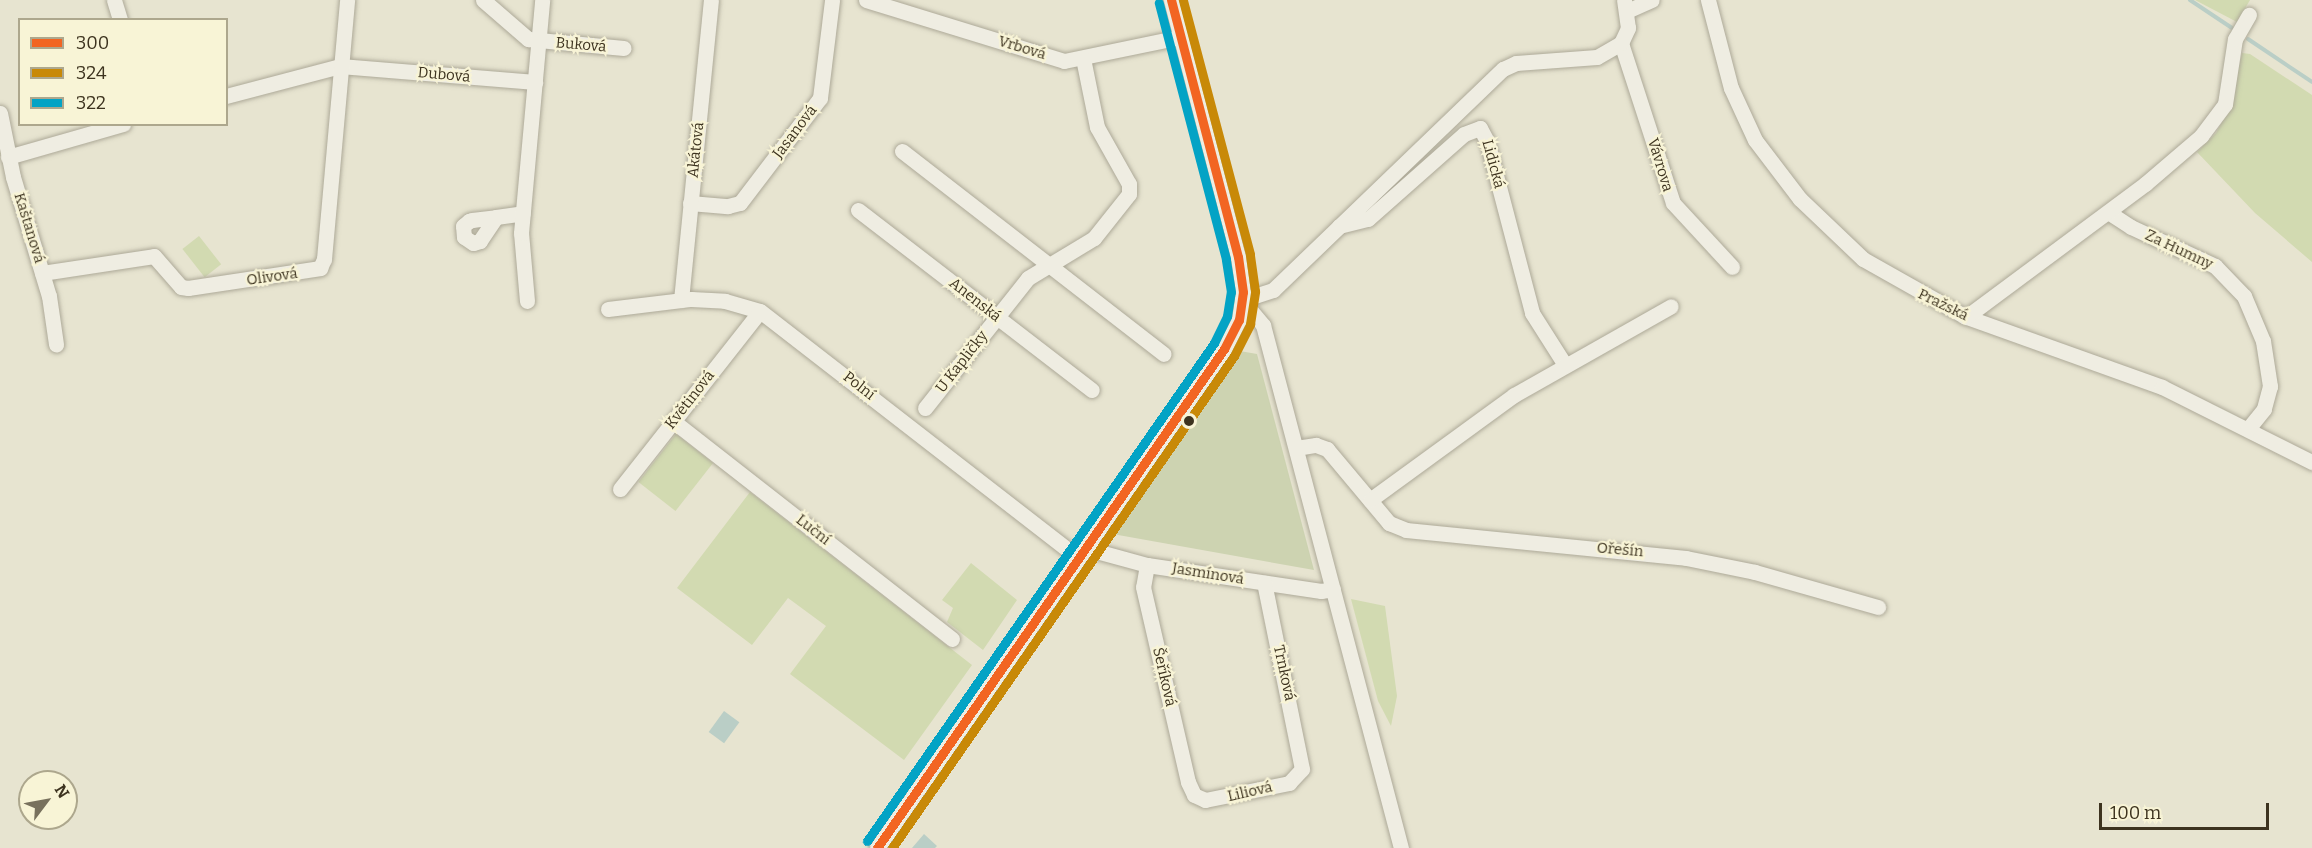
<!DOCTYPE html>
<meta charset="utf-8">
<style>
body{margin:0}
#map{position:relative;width:2312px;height:848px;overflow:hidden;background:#e7e4d0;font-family:Bitter,serif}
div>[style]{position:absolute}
.green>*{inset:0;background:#d2dab1;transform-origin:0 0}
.cemetery>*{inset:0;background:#cdd3b1}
.water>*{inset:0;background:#bacec6;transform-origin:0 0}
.stream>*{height:4px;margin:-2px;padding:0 2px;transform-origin:2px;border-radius:2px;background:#bacec6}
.roads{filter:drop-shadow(0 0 2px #ada998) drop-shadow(0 0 2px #ada998)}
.minor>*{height:15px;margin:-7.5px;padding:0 7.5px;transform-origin:7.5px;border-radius:7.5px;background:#efede2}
.bus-1>*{height:9px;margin:-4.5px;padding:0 4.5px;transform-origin:4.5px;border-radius:4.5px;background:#f26522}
.bus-2>*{height:9px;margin:-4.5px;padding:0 4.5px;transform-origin:4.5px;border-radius:4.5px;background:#c88908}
.bus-3>*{height:9px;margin:-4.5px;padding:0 4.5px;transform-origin:4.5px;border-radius:4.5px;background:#03a3c5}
.dots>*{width:16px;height:16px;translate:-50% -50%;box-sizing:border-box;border:3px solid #f8f4d6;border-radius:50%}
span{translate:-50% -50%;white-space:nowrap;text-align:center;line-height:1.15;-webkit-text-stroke:4.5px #f8f4d6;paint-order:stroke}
.street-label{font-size:15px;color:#3d331f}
.legend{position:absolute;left:18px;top:18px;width:210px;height:108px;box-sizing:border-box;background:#f8f4d6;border:2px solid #ada78d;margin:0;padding:8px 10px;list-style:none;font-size:18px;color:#3d331f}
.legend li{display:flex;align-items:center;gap:12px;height:30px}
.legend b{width:30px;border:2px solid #ada78d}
.north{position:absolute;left:18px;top:770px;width:60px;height:60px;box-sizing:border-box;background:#f8f4d6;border:2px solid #ada78d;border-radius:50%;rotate:58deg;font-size:16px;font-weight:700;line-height:24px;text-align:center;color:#3d331f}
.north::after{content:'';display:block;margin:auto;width:21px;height:27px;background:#78715d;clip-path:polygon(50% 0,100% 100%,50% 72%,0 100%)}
.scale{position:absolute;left:2099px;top:803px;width:170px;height:27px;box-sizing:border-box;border:3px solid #3d331f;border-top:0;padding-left:8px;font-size:18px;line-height:21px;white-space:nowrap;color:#3d331f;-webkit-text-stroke:4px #f8f4d6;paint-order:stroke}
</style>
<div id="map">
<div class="green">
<div style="clip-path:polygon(2195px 0,2250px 0,2237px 22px)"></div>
<div style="clip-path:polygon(2242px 53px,2250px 54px,2312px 95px,2312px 262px,2255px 213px,2197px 152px,2216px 133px,2229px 109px)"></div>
<div style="left:199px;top:236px;width:36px;height:21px;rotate:52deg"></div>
<div style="left:676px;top:434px;width:47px;height:61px;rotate:38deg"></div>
<div style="clip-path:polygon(750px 492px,972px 665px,904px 760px,790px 674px,826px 626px,788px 598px,752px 645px,677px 588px)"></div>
<div style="clip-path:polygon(971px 563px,1017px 600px,983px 650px,947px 622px,953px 608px,942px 600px)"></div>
<div style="clip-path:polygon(1351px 599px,1385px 606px,1397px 696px,1391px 726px,1378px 701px)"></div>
</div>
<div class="cemetery">
<div style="clip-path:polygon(1234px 350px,1257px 354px,1314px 570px,1107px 533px)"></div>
</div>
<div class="water">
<div style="left:724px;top:711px;width:19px;height:26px;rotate:36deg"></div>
<div style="clip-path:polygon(924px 834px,937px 846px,935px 848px,912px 848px)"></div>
</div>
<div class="stream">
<div style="left:2190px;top:0;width:50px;rotate:33.7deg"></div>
<div style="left:2248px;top:39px;width:77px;rotate:33.9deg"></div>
</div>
<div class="roads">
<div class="minor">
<div style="left:114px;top:0;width:21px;rotate:73deg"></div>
<div style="left:483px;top:0;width:60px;rotate:40.9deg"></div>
<div style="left:528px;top:39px;width:96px;rotate:5.4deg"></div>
<div style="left:866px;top:0;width:207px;rotate:17.1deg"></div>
<div style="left:1064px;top:61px;width:118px;rotate:-11.7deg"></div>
<div style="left:1708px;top:0;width:91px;rotate:75.4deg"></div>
<div style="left:1731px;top:88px;width:57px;rotate:65.2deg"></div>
<div style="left:1755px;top:140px;width:74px;rotate:52.7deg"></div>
<div style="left:1800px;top:199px;width:87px;rotate:43.6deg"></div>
<div style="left:1863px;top:259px;width:116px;rotate:29.4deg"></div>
<div style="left:1964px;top:316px;width:210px;rotate:19.7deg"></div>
<div style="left:2162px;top:387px;width:168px;rotate:26.6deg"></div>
<div style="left:1627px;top:11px;width:27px;rotate:-24deg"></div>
<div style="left:1621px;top:43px;width:168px;rotate:72deg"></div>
<div style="left:1673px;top:203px;width:87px;rotate:47.3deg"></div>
<div style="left:226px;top:96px;width:118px;rotate:-14.7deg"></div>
<div style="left:340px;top:66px;width:196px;rotate:4.7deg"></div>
<div style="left:0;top:113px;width:65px;rotate:78.5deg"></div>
<div style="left:13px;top:177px;width:124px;rotate:73.2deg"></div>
<div style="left:49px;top:296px;width:49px;rotate:81.7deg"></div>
<div style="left:902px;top:151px;width:331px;rotate:37.8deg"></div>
<div style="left:8px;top:157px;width:120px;rotate:-16deg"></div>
<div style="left:690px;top:203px;width:38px;rotate:5deg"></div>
<div style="left:728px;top:206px;width:12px;rotate:-14deg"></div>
<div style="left:740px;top:203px;width:132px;rotate:-52.7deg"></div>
<div style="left:820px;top:98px;width:99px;rotate:-83deg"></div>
<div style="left:858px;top:210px;width:295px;rotate:37.6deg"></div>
<div style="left:2108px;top:212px;width:27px;rotate:33deg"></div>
<div style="left:2131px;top:227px;width:93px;rotate:24.9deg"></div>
<div style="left:2215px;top:266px;width:42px;rotate:46deg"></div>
<div style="left:2244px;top:296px;width:49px;rotate:67.1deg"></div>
<div style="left:2263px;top:341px;width:46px;rotate:81.2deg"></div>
<div style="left:2270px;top:386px;width:24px;rotate:105deg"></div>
<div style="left:2264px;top:409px;width:26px;rotate:129deg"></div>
<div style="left:496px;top:217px;width:29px;rotate:124deg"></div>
<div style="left:480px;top:241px;width:7px;rotate:164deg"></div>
<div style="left:473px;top:243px;width:11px;rotate:-146deg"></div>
<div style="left:464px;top:237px;width:11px;rotate:-95deg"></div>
<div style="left:463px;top:226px;width:8px;rotate:-40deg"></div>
<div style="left:469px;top:221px;width:3px;rotate:-18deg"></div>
<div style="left:472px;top:220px;width:24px;rotate:-7deg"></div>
<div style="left:496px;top:217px;width:27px;rotate:-8deg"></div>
<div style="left:1339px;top:226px;width:30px;rotate:-14deg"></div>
<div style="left:1368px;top:219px;width:128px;rotate:-41.5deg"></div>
<div style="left:1464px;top:134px;width:17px;rotate:-21deg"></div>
<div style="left:1480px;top:128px;width:15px;rotate:62deg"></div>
<div style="left:1487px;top:141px;width:178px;rotate:75.3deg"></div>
<div style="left:1532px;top:313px;width:62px;rotate:57.6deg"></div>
<div style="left:42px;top:273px;width:113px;rotate:-8.6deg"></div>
<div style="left:154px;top:256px;width:41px;rotate:48.9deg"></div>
<div style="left:181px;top:287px;width:7px;rotate:8deg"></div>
<div style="left:188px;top:288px;width:134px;rotate:-8.6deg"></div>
<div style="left:320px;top:268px;width:10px;rotate:-66deg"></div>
<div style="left:324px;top:259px;width:260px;rotate:-84.9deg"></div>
<div style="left:681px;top:300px;width:301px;rotate:-84.3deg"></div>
<div style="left:1242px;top:300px;width:33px;rotate:50deg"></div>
<div style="left:1263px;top:325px;width:541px;rotate:75.22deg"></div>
<div style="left:1242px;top:300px;width:33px;rotate:-18deg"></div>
<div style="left:1273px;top:290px;width:319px;rotate:-43.9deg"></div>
<div style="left:1503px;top:69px;width:14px;rotate:-25deg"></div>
<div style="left:1516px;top:63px;width:81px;rotate:-4.2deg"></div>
<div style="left:1597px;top:57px;width:28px;rotate:-30deg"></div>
<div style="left:1621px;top:43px;width:17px;rotate:-65deg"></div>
<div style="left:1628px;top:28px;width:28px;rotate:-98deg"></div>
<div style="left:527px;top:301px;width:68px;rotate:-95deg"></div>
<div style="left:521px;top:233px;width:234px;rotate:-84.8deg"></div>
<div style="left:608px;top:309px;width:84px;rotate:-6.9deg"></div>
<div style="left:691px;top:299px;width:34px;rotate:3deg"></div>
<div style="left:725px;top:301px;width:36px;rotate:16deg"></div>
<div style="left:760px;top:311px;width:403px;rotate:37.8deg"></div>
<div style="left:1966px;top:317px;width:223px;rotate:-36.6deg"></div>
<div style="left:2145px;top:184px;width:74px;rotate:-40.6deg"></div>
<div style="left:2201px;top:136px;width:40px;rotate:-53deg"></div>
<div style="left:2225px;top:104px;width:66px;rotate:-81.3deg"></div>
<div style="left:2235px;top:39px;width:28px;rotate:-60deg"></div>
<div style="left:925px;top:408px;width:166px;rotate:-51.6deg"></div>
<div style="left:1028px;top:278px;width:77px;rotate:-31.2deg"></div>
<div style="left:1094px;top:238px;width:56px;rotate:-51.5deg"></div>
<div style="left:1129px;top:194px;width:10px;rotate:-90deg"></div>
<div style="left:1129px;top:184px;width:65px;rotate:-119.3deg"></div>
<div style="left:1097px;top:127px;width:70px;rotate:-101.5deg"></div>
<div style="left:673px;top:421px;width:354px;rotate:38deg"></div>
<div style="left:1296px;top:448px;width:20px;rotate:-9deg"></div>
<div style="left:1316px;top:445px;width:12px;rotate:20deg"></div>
<div style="left:1327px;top:449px;width:97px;rotate:50deg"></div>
<div style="left:1389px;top:523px;width:18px;rotate:22deg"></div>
<div style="left:1406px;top:530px;width:281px;rotate:5.7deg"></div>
<div style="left:1686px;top:558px;width:70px;rotate:11.5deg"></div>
<div style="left:1755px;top:572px;width:128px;rotate:15.9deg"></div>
<div style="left:620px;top:489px;width:226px;rotate:-51.8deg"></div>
<div style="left:1370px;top:500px;width:178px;rotate:-36.1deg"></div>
<div style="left:1514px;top:395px;width:180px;rotate:-29.5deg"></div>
<div style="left:1085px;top:548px;width:64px;rotate:15.3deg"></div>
<div style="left:1147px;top:565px;width:176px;rotate:8.5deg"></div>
<div style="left:1321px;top:591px;width:12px;rotate:-9deg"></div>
<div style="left:1147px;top:565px;width:22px;rotate:100deg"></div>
<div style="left:1143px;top:587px;width:200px;rotate:77deg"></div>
<div style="left:1188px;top:782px;width:14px;rotate:65deg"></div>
<div style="left:1194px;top:795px;width:12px;rotate:24deg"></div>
<div style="left:1205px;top:800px;width:86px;rotate:-11.4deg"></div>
<div style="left:1289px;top:783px;width:19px;rotate:-47deg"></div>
<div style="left:1302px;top:769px;width:190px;rotate:-101.5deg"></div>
<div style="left:877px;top:848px;width:608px;rotate:-55.19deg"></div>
<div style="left:1224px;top:349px;width:33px;rotate:-63deg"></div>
<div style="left:1239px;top:320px;width:28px;rotate:-82deg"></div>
<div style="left:1243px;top:292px;width:35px;rotate:-98deg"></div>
<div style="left:1238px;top:257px;width:266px;rotate:-104.6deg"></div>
</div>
</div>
<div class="bus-1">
<div style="left:877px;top:848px;width:608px;rotate:-55.19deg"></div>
<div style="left:1224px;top:349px;width:33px;rotate:-63deg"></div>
<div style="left:1239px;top:320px;width:28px;rotate:-82deg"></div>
<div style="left:1243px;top:292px;width:35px;rotate:-98deg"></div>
<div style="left:1238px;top:257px;width:266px;rotate:-104.6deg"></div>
</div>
<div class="bus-2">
<div style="left:892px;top:848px;width:599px;rotate:-55.2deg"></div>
<div style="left:1234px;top:356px;width:36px;rotate:-63deg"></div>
<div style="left:1250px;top:324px;width:33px;rotate:-81deg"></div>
<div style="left:1255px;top:291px;width:37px;rotate:-98deg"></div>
<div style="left:1250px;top:254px;width:263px;rotate:-104.8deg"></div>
</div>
<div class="bus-3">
<div style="left:867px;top:841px;width:607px;rotate:-55.13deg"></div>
<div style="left:1214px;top:343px;width:30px;rotate:-64deg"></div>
<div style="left:1227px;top:316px;width:24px;rotate:-81deg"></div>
<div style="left:1231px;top:292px;width:33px;rotate:-99deg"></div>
<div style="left:1226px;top:259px;width:265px;rotate:-104.7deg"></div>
</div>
<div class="dots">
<div style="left:1189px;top:421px;background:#3d331f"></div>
</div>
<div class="street-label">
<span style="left:581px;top:45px;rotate:5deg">Buková</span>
<span style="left:1022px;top:48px;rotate:17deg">Vrbová</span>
<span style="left:444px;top:75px;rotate:5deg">Dubová</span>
<span style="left:795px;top:132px;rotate:-53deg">Jasanová</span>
<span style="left:696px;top:150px;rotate:-84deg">Akátová</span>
<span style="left:1493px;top:164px;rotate:75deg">Lidická</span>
<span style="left:1660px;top:165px;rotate:73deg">Vávrova</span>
<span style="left:29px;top:228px;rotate:73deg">Kaštanová</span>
<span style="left:2179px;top:250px;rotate:25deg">Za Humny</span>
<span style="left:272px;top:277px;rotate:-8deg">Olivová</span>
<span style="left:975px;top:300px;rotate:38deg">Anenská</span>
<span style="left:1943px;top:305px;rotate:26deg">Pražská</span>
<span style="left:962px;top:362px;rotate:-52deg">U Kapličky</span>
<span style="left:859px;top:386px;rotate:38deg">Polní</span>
<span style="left:690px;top:400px;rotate:-52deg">Květinová</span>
<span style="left:813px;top:530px;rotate:38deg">Luční</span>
<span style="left:1620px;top:550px;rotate:5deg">Ořešín</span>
<span style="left:1208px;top:574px;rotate:9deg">Jasmínová</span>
<span style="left:1284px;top:673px;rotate:78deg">Trnková</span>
<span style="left:1164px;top:677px;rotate:77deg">Šeříková</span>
<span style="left:1250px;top:792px;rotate:-13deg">Liliová</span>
</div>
<ul class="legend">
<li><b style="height:8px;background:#f26522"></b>300</li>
<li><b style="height:8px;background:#c88908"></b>324</li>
<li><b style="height:8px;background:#03a3c5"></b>322</li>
</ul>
<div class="north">N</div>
<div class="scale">100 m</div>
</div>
